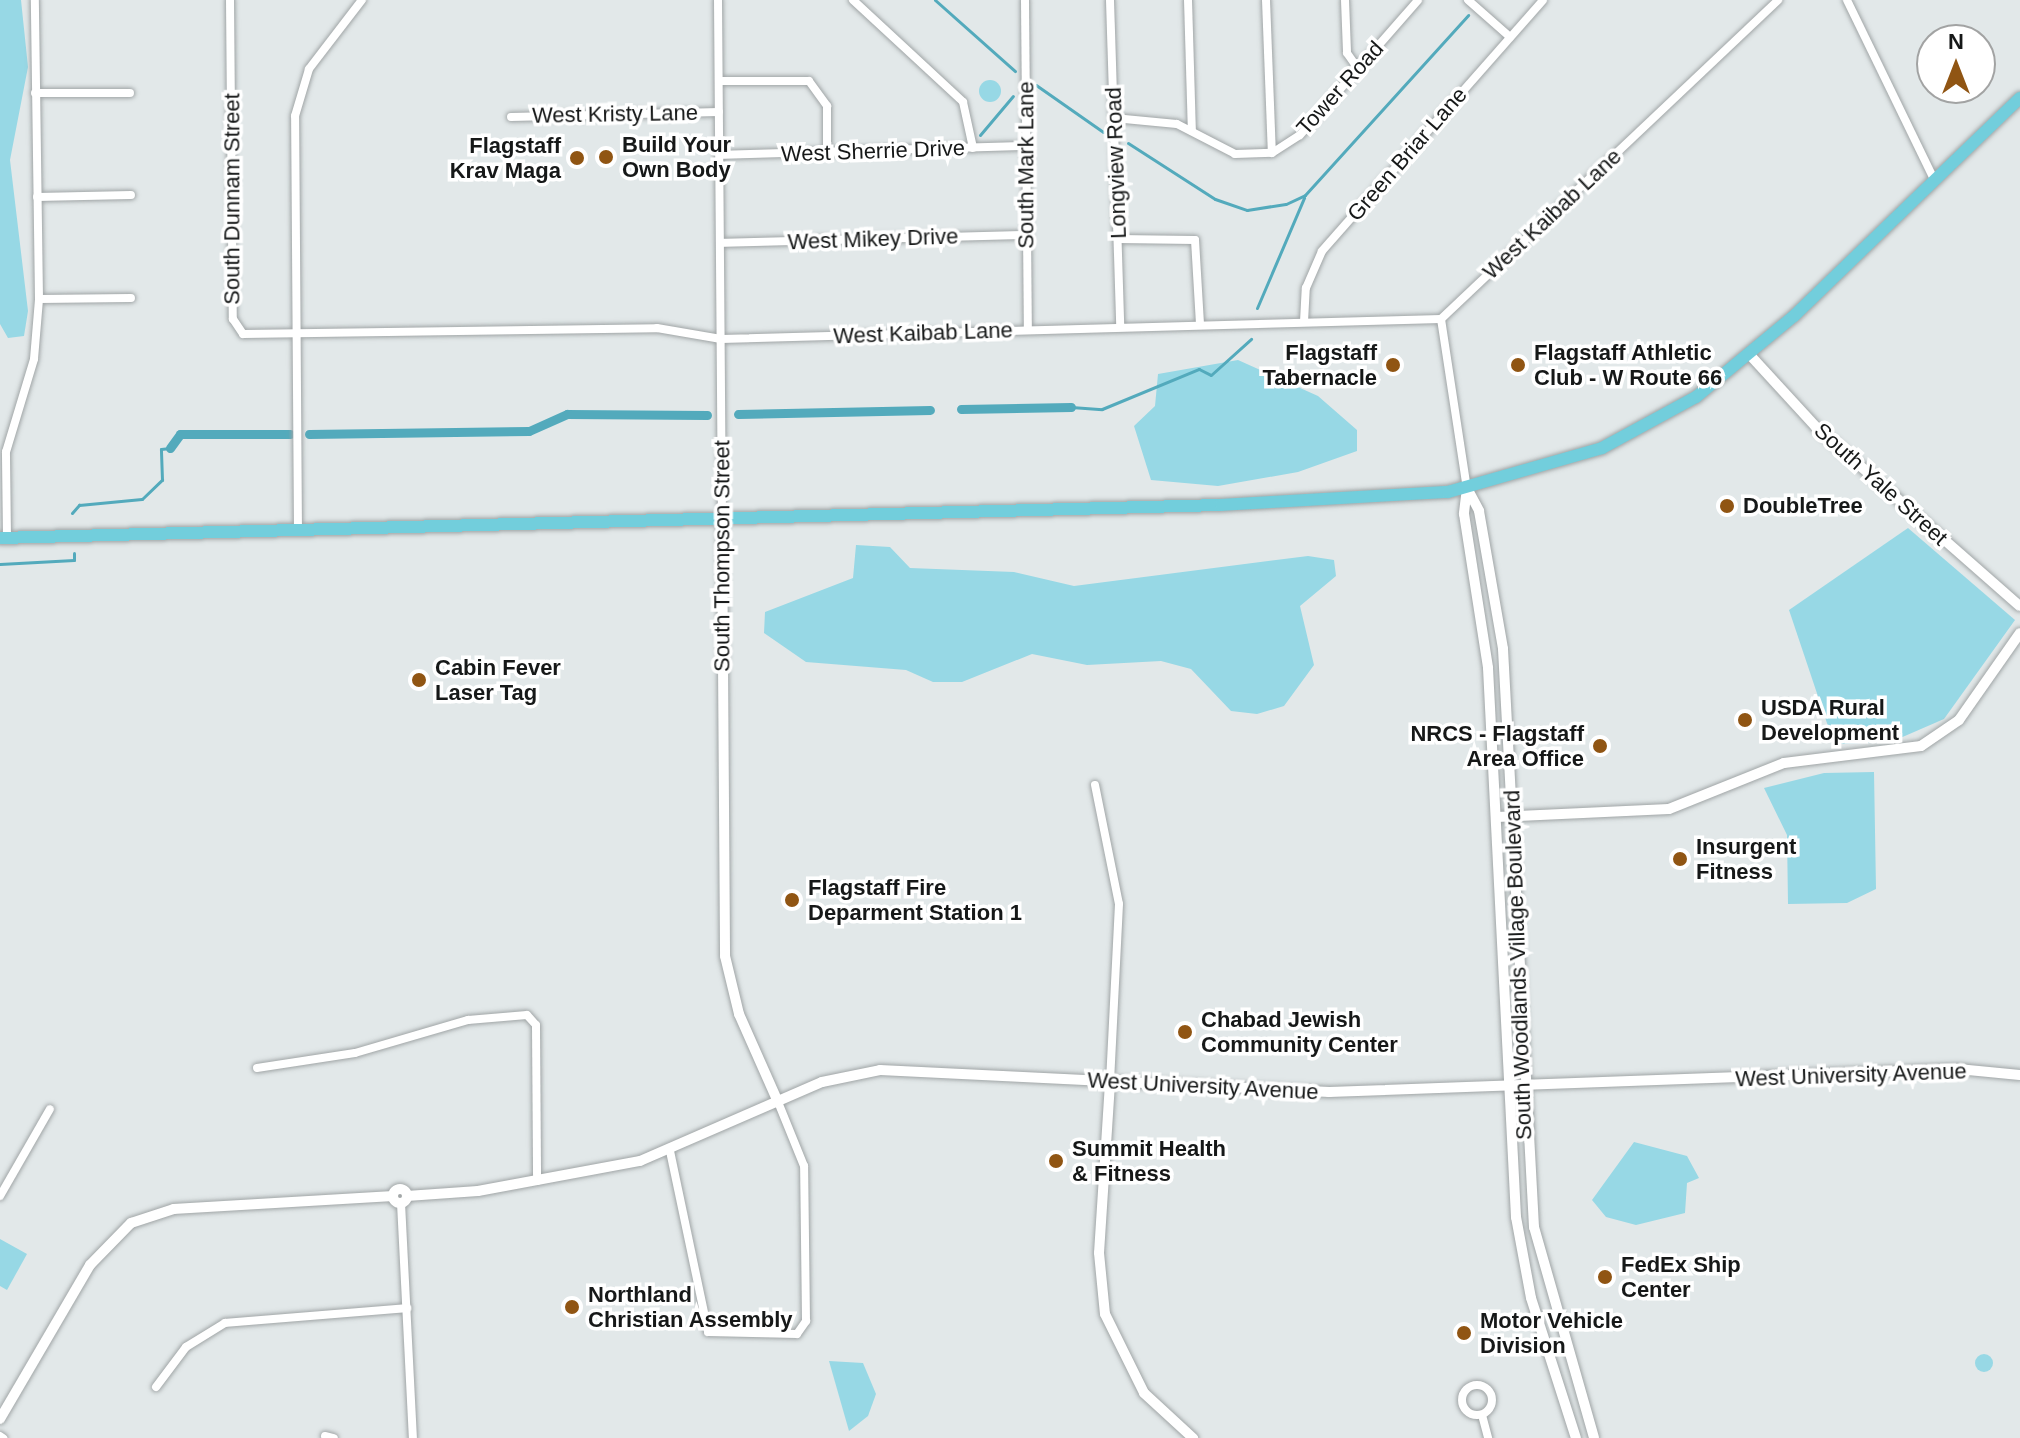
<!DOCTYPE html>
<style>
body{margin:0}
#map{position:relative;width:2020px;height:1438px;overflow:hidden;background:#e2e8e9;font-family:Helvetica,sans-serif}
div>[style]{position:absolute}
.green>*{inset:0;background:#97d8e5}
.round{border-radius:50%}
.stream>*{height:3px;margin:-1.5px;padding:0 1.5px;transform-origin:1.5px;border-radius:1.5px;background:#53aabc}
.canal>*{height:9px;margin:-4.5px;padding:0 4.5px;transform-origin:4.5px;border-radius:4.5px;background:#53aabc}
.roads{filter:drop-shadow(0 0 2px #a0a5a6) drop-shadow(0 0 2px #a0a5a6)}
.minor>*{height:8px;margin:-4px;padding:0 4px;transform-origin:4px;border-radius:4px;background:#fff}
.minor>.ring{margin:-4px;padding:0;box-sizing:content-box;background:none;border:8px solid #fff;border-radius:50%}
.tertiary>*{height:10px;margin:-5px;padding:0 5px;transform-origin:5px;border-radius:5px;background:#fff}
.tertiary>.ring{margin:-5px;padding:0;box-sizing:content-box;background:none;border:10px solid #fff;border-radius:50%}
.primary>*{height:12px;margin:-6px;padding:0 6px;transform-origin:6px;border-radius:6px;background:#72cedc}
.dots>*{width:22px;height:22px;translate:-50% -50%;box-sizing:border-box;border:4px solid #fff;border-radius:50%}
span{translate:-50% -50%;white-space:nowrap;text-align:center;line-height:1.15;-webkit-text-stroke:7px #fff;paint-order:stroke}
.street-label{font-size:22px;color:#161818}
.poi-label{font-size:22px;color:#161818;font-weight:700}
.left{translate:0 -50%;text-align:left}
.right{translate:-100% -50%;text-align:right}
.north{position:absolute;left:1916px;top:24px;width:80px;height:80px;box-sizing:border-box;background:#fff;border:2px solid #a2a3a3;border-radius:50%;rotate:0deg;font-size:22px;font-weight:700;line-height:32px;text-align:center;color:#161818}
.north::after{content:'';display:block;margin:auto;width:28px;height:36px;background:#905513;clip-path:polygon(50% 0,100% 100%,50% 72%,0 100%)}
</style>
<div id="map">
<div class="green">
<div style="clip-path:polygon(0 0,21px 0,28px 67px,10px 160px,28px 311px,24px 336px,8px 338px,0 324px)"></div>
<div class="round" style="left:979px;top:80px;width:22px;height:22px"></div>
<div style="clip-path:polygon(1238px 360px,1318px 396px,1357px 430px,1357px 451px,1298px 472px,1218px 486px,1151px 480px,1134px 426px,1155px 406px,1158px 374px)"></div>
<div style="clip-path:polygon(1908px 528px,2015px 620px,1944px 719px,1891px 742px,1834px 744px,1789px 610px)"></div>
<div style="clip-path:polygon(856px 545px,890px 547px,910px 568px,1014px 572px,1074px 586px,1308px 556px,1334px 560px,1336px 576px,1300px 606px,1314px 665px,1284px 706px,1257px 714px,1231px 711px,1191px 669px,1161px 661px,1087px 665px,1032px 654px,962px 682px,933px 682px,906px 670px,806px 662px,764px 633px,765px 612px,853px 578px)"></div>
<div style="clip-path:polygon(1874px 772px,1876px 889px,1847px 903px,1788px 904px,1787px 835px,1764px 788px,1824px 773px)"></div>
<div style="clip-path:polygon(1634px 1142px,1687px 1156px,1699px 1178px,1687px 1183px,1685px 1213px,1636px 1225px,1606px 1217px,1592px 1200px)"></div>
<div style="clip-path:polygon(0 1239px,27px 1254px,7px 1290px,0 1286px)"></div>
<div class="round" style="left:1975px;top:1354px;width:18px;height:18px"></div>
<div style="clip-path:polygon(829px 1361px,863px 1363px,876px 1394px,868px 1416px,849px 1431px)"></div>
</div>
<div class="stream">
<div style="left:935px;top:0;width:107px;rotate:41.6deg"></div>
<div style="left:1036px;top:85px;width:82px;rotate:35deg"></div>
<div style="left:980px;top:135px;width:51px;rotate:-49.8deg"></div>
<div style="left:1128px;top:143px;width:103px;rotate:32.8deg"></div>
<div style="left:1215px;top:199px;width:34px;rotate:19deg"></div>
<div style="left:1247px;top:210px;width:39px;rotate:-9deg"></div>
<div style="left:1286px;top:204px;width:21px;rotate:-25deg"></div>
<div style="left:1305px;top:195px;width:243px;rotate:-47.8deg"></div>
<div style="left:1257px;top:308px;width:120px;rotate:-66.9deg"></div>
<div style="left:1071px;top:407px;width:31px;rotate:4deg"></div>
<div style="left:1102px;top:409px;width:105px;rotate:-22.4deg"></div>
<div style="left:1199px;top:369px;width:13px;rotate:27deg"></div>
<div style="left:1211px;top:375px;width:54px;rotate:-42deg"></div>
<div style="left:72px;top:513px;width:11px;rotate:-49deg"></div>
<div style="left:79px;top:505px;width:63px;rotate:-5.4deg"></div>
<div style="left:142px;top:499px;width:28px;rotate:-44deg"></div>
<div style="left:162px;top:480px;width:31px;rotate:-92deg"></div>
<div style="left:161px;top:449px;width:9px;rotate:-6deg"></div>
<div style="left:0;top:564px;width:74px;rotate:-3.1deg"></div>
<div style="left:74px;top:560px;width:7px;rotate:-90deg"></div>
</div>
<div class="canal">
<div style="left:961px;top:409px;width:110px;rotate:-1deg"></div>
<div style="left:738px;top:414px;width:192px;rotate:-1.2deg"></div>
<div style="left:309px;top:434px;width:220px;rotate:-0.8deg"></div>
<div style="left:529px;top:431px;width:42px;rotate:-24.1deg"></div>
<div style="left:567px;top:414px;width:140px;rotate:0.4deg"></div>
<div style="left:170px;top:448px;width:17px;rotate:-54deg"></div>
<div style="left:180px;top:434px;width:110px"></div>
</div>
<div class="roads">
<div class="minor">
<div style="left:230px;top:0;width:319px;rotate:89.5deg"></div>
<div style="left:233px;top:319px;width:18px;rotate:56deg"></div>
<div style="left:243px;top:334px;width:414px;rotate:-0.8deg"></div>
<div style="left:657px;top:328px;width:65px;rotate:9.8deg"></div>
<div style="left:721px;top:339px;width:720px;rotate:-1.59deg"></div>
<div style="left:1441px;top:319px;width:464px;rotate:-43.4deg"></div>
<div style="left:718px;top:0;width:518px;rotate:89.56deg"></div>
<div style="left:853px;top:0;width:150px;rotate:42.8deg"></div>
<div style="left:963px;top:102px;width:47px;rotate:77.7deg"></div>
<div style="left:1025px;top:0;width:330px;rotate:89.5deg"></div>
<div style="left:1110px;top:0;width:325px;rotate:88.2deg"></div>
<div style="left:1188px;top:0;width:131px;rotate:88.3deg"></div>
<div style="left:1266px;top:0;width:153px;rotate:87.8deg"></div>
<div style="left:1345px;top:0;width:53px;rotate:87.8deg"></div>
<div style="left:1347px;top:53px;width:19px;rotate:55deg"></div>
<div style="left:1468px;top:0;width:56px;rotate:41.4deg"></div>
<div style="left:1847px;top:0;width:201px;rotate:64.1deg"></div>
<div style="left:719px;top:81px;width:90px"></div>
<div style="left:809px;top:81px;width:31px;rotate:54deg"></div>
<div style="left:827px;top:106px;width:46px;rotate:90deg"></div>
<div style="left:35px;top:93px;width:95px"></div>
<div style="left:511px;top:117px;width:208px;rotate:-1.4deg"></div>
<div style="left:1114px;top:118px;width:63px;rotate:5.4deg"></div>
<div style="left:1177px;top:124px;width:65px;rotate:27.3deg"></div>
<div style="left:1235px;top:154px;width:37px;rotate:-2deg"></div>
<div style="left:1272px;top:153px;width:33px;rotate:-33deg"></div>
<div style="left:1300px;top:135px;width:179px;rotate:-48.8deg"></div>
<div style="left:720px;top:155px;width:306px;rotate:-1.7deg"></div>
<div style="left:37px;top:197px;width:94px;rotate:-1.2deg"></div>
<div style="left:1118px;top:239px;width:77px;rotate:0.7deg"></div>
<div style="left:1195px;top:240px;width:83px;rotate:86.6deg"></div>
<div style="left:720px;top:243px;width:307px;rotate:-1.5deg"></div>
<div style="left:39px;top:299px;width:92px;rotate:-0.6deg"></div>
<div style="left:1441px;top:319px;width:171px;rotate:81.3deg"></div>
<div style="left:1304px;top:322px;width:34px;rotate:-87deg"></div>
<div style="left:1306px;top:288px;width:40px;rotate:-66.6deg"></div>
<div style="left:1322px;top:251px;width:334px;rotate:-48.6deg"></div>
<div style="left:298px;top:532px;width:416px;rotate:-90.4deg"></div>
<div style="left:295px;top:116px;width:49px;rotate:-73.4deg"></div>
<div style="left:309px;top:69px;width:87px;rotate:-52.5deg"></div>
<div style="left:7px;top:538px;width:86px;rotate:-90.7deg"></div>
<div style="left:6px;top:452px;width:97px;rotate:-73.2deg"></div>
<div style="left:34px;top:359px;width:60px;rotate:-85.2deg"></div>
<div style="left:39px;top:299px;width:299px;rotate:-90.8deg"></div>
<div style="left:1095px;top:785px;width:121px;rotate:78.6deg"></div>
<div style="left:1119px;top:904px;width:179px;rotate:92.9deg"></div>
<div style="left:257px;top:1068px;width:99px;rotate:-8.7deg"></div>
<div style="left:355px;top:1053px;width:118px;rotate:-16.3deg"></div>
<div style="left:468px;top:1020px;width:59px;rotate:-4.8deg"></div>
<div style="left:527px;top:1015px;width:13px;rotate:48deg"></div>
<div style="left:536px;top:1025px;width:156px;rotate:89.6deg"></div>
<div style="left:670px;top:1151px;width:185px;rotate:78.1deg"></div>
<div style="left:708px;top:1332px;width:89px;rotate:1.3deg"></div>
<div style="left:797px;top:1334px;width:16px;rotate:-55deg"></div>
<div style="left:806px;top:1321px;width:155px;rotate:-90.7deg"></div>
<div style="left:804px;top:1166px;width:69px;rotate:-112.1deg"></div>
<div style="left:0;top:1196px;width:100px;rotate:-60.1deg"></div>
<div style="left:401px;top:1203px;width:235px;rotate:87.1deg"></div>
<div class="ring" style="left:1462px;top:1385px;width:22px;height:22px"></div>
<div style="left:156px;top:1387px;width:50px;rotate:-53.1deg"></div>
<div style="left:186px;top:1347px;width:46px;rotate:-31.6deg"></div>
<div style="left:225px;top:1323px;width:183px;rotate:-4.7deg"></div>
<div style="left:1482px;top:1415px;width:24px;rotate:75deg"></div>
<div style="left:0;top:1436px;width:4px;rotate:34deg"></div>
<div style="left:325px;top:1436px;width:9px;rotate:13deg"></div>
</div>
<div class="tertiary">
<div style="left:1750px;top:355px;width:98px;rotate:47.5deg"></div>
<div style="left:1816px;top:427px;width:271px;rotate:41.3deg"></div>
<div style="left:1467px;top:488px;width:26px;rotate:62deg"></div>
<div style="left:1479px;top:511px;width:140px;rotate:80.1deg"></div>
<div style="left:1503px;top:649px;width:579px;rotate:86.93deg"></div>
<div style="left:1534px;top:1227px;width:219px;rotate:74.1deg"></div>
<div style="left:1467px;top:488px;width:26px;rotate:97deg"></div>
<div style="left:1464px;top:514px;width:156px;rotate:81.1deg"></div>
<div style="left:1488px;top:668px;width:550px;rotate:87.08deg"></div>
<div style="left:1516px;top:1217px;width:82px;rotate:79.5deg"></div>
<div style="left:1531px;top:1298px;width:147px;rotate:72.2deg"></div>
<div style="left:722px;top:518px;width:438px;rotate:89.6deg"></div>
<div style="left:725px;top:956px;width:60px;rotate:76.4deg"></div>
<div style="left:739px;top:1014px;width:96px;rotate:66.1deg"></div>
<div style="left:1497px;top:817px;width:172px;rotate:-2.7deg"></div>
<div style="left:1669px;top:809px;width:124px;rotate:-21.8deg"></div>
<div style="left:1784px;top:763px;width:138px;rotate:-7.1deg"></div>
<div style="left:1921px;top:746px;width:46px;rotate:-34.4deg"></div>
<div style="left:1959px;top:720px;width:106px;rotate:-55deg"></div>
<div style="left:1110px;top:1083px;width:170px;rotate:93.7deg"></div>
<div style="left:1099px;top:1253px;width:61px;rotate:84.4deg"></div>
<div style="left:1105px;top:1314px;width:88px;rotate:63.7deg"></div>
<div style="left:1144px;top:1393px;width:67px;rotate:42.6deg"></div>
<div class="ring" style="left:393px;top:1189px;width:4px;height:4px"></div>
<div style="left:407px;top:1196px;width:71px;rotate:-4deg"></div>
<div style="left:478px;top:1191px;width:165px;rotate:-10.5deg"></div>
<div style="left:640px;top:1161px;width:198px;rotate:-23.5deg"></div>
<div style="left:822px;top:1082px;width:59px;rotate:-11.7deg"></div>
<div style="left:880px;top:1070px;width:450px;rotate:2.8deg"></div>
<div style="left:1329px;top:1092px;width:629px;rotate:-2.09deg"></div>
<div style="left:1958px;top:1069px;width:62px;rotate:5.5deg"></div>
<div style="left:0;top:1419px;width:178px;rotate:-59.7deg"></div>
<div style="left:90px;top:1265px;width:59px;rotate:-45.7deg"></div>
<div style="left:131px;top:1223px;width:45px;rotate:-18deg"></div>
<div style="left:174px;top:1209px;width:219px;rotate:-3.4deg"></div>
</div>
<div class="primary">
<div style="left:0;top:538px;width:1221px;rotate:-1.55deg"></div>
<div style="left:1221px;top:505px;width:227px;rotate:-3.3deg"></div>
<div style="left:1448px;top:492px;width:160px;rotate:-15.9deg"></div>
<div style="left:1602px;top:448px;width:107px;rotate:-28.5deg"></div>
<div style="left:1696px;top:397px;width:127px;rotate:-39.6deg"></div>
<div style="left:1794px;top:316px;width:314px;rotate:-44deg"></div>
</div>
</div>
<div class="dots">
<div style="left:606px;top:157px;background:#905513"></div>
<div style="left:577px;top:158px;background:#905513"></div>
<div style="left:1393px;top:365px;background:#905513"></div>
<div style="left:1518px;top:365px;background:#905513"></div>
<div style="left:1727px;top:506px;background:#905513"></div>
<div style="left:419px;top:680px;background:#905513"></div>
<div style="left:1745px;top:720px;background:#905513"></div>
<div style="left:1600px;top:746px;background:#905513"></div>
<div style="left:1680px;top:859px;background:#905513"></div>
<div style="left:792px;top:900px;background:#905513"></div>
<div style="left:1185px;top:1032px;background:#905513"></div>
<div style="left:1056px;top:1161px;background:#905513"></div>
<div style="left:1605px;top:1277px;background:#905513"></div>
<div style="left:572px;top:1307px;background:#905513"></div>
<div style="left:1464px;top:1333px;background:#905513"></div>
</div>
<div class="street-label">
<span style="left:1340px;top:88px;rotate:-48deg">Tower Road</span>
<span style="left:615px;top:114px;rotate:-1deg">West Kristy Lane</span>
<span style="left:873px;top:151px;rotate:-2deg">West Sherrie Drive</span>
<span style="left:1407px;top:154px;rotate:-49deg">Green Briar Lane</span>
<span style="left:1116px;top:163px;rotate:-92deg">Longview Road</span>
<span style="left:1026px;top:165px;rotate:-90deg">South Mark Lane</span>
<span style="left:232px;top:199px;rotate:-90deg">South Dunnam Street</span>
<span style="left:1552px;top:214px;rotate:-43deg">West Kaibab Lane</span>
<span style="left:873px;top:239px;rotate:-2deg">West Mikey Drive</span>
<span style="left:923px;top:333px;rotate:-2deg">West Kaibab Lane</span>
<span style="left:1881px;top:484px;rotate:42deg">South Yale Street</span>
<span style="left:722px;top:556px;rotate:-90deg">South Thompson Street</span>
<span style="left:1518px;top:965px;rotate:-92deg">South Woodlands Village Boulevard</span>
<span style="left:1851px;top:1075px;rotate:-2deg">West University Avenue</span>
<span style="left:1203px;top:1086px;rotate:3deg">West University Avenue</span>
</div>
<div class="poi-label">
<span class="left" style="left:622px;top:157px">Build Your<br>Own Body</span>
<span class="right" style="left:561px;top:158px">Flagstaff<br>Krav Maga</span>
<span class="right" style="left:1377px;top:365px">Flagstaff<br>Tabernacle</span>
<span class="left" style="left:1534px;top:365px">Flagstaff Athletic<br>Club - W Route 66</span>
<span class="left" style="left:1743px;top:506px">DoubleTree</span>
<span class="left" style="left:435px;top:680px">Cabin Fever<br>Laser Tag</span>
<span class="left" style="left:1761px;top:720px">USDA Rural<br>Development</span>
<span class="right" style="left:1584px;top:746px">NRCS - Flagstaff<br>Area Office</span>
<span class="left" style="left:1696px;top:859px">Insurgent<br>Fitness</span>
<span class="left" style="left:808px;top:900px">Flagstaff Fire<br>Deparment Station 1</span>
<span class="left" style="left:1201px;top:1032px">Chabad Jewish<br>Community Center</span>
<span class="left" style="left:1072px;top:1161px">Summit Health<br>&amp; Fitness</span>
<span class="left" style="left:1621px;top:1277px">FedEx Ship<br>Center</span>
<span class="left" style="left:588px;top:1307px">Northland<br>Christian Assembly</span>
<span class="left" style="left:1480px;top:1333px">Motor Vehicle<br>Division</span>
</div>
<div class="north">N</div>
</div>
